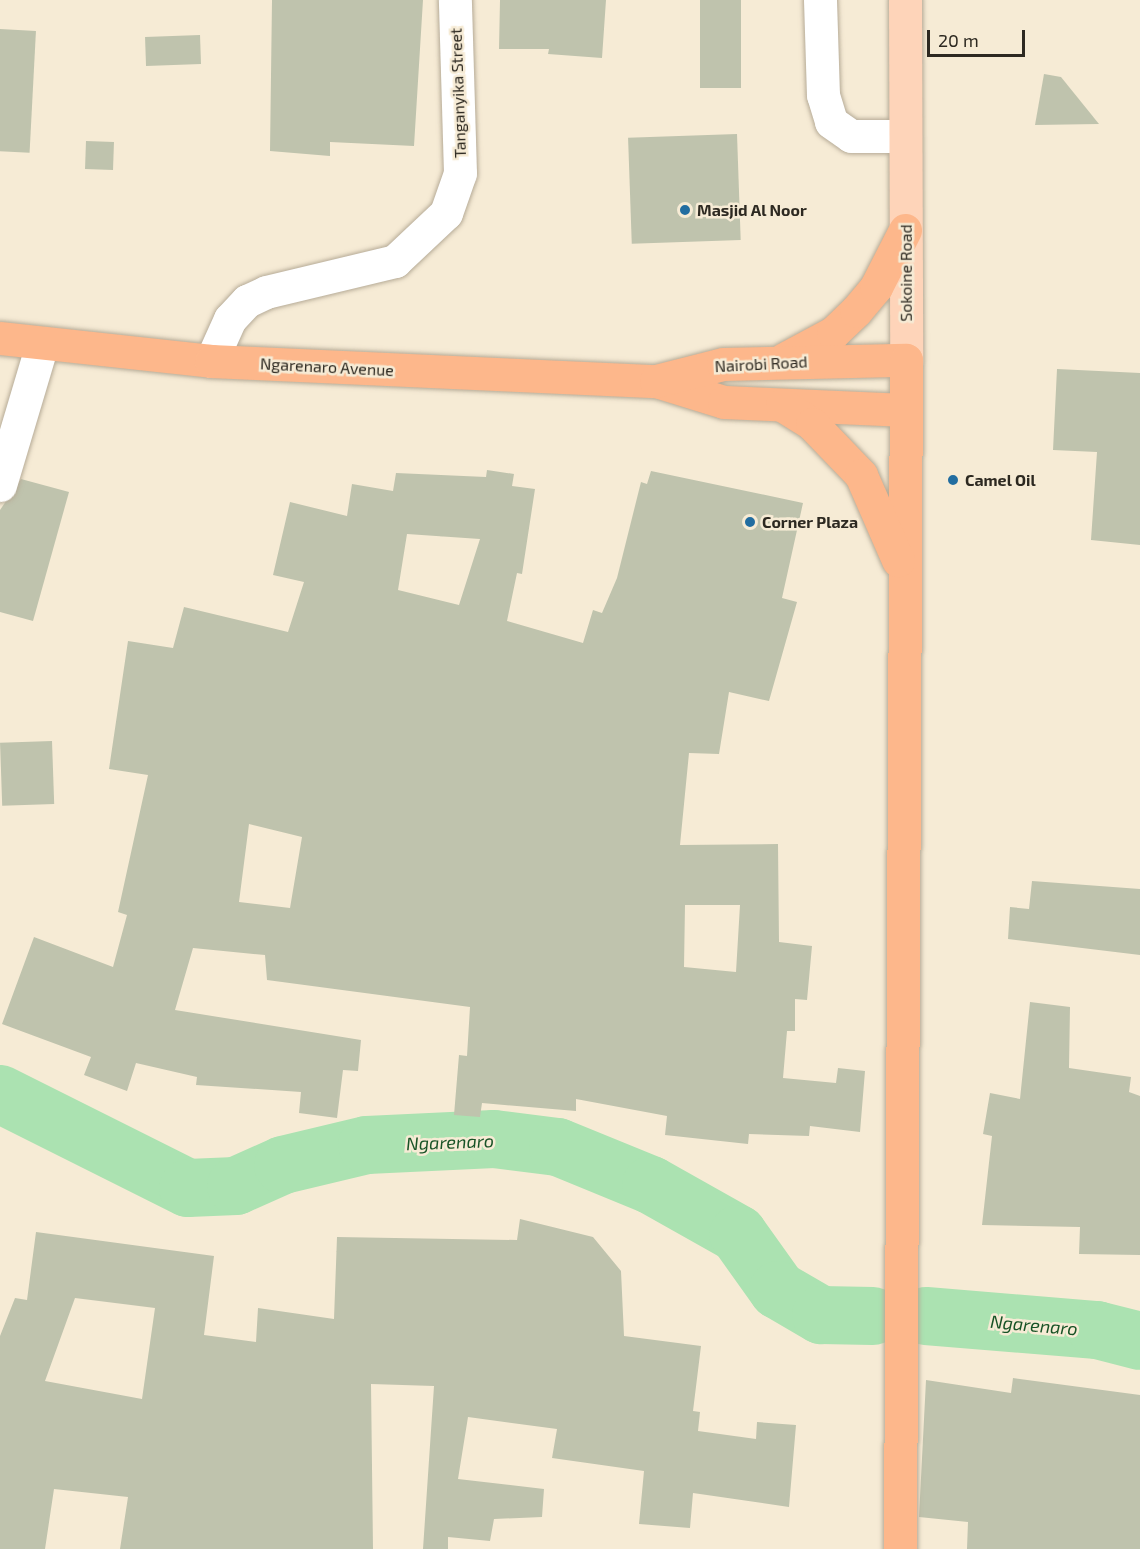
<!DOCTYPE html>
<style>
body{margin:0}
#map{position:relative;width:1140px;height:1549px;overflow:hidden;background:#f6ebd5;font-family:"Exo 2",sans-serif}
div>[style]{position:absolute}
.river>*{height:58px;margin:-29px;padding:0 29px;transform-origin:29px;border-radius:29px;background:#abe2b1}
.building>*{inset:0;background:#bfc3ad;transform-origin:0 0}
.roads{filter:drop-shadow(0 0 2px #b6ab97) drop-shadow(0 0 2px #b6ab97)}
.minor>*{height:33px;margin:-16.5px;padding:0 16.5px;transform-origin:16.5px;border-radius:16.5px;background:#fff}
.major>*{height:33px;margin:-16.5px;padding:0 16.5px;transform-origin:16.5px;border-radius:16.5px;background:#fed4b9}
.highway>*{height:33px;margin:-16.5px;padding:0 16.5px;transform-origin:16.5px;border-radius:16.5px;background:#fdb78b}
.dots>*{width:16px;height:16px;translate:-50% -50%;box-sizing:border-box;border:3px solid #f6ebd5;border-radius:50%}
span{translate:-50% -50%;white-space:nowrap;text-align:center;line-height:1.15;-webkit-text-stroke:5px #f6ebd5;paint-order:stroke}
.street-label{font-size:16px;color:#2d2921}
.poi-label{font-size:16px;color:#2d2921;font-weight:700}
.left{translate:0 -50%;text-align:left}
.water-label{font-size:18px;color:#185326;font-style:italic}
.scale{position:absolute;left:927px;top:30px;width:98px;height:27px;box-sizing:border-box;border:3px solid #2d2921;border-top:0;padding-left:8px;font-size:18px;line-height:21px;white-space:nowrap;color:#2d2921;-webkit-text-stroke:4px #f6ebd5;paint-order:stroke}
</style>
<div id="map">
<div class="river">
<div style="left:0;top:1094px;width:210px;rotate:26.6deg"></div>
<div style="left:188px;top:1188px;width:48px;rotate:-2.4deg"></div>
<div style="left:236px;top:1186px;width:51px;rotate:-24.1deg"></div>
<div style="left:283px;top:1165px;width:86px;rotate:-13.4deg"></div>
<div style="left:367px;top:1145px;width:127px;rotate:-2.7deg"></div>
<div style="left:494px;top:1139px;width:64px;rotate:7.1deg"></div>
<div style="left:558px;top:1147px;width:100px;rotate:22.2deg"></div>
<div style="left:651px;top:1185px;width:100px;rotate:29.4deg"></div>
<div style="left:738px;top:1234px;width:69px;rotate:54.5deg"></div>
<div style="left:778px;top:1290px;width:50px;rotate:30.2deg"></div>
<div style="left:821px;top:1315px;width:52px;rotate:1.1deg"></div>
<div style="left:926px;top:1316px;width:172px;rotate:4.7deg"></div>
<div style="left:1097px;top:1330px;width:44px;rotate:14.3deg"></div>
</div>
<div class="building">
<div style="clip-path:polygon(272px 0,423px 0,414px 146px,330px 142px,330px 156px,270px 151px)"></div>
<div style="clip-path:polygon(500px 0,606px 0,602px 58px,548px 54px,549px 49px,499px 49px)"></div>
<div style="left:700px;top:0;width:41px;height:88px"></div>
<div style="left:0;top:29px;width:36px;height:122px;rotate:3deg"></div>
<div style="left:200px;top:35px;width:29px;height:55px;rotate:88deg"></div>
<div style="clip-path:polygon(1044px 74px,1061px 77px,1099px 124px,1035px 125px)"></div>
<div style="left:737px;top:134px;width:106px;height:109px;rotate:88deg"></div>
<div style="left:86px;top:141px;width:28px;height:28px;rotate:2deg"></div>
<div style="clip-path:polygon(1057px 369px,1140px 373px,1140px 545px,1091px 540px,1097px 452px,1053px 450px)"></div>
<div style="clip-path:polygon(evenodd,487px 470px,514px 474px,512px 486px,535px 489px,522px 574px,517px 573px,507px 621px,583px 643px,593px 610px,602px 613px,617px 578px,641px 482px,647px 484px,651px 471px,803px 503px,782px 598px,797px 602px,769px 701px,729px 692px,719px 754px,689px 753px,680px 845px,778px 844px,779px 942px,812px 946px,807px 1000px,795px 999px,795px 1031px,787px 1031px,783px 1078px,836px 1083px,838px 1068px,865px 1071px,860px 1132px,810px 1126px,809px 1136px,749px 1134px,748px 1144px,665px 1135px,667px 1116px,576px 1099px,576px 1111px,482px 1103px,480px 1117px,454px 1115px,459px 1055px,467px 1056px,470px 1007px,267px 980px,265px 955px,193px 948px,175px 1010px,361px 1040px,358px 1071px,343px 1070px,337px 1118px,299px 1113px,301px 1092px,196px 1085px,197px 1077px,136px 1063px,127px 1091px,84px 1075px,91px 1057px,2px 1024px,34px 937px,113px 967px,127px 915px,118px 912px,148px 775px,109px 769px,128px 641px,173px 648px,184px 607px,288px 632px,304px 582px,273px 575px,290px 502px,347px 516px,352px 484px,393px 491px,396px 473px,486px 477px,487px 470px,407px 534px,480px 539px,459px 605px,398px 590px,407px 534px,487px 470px,249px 824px,302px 837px,290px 908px,239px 902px,249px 824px,487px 470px,685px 905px,740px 905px,736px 972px,684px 967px,685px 905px)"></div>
<div style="clip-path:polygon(21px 479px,69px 492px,33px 621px,0 612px,0 510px)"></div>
<div style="left:52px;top:741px;width:63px;height:52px;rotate:88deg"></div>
<div style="clip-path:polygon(1032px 881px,1140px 889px,1140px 955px,1008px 939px,1010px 907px,1029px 909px)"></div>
<div style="clip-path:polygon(1030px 1002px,1070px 1007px,1069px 1068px,1131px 1077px,1129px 1092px,1140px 1096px,1140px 1255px,1079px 1254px,1080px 1227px,982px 1225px,992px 1136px,983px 1134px,990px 1093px,1020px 1099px)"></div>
<div style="clip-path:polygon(evenodd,520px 1219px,593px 1237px,621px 1271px,624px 1336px,701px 1346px,693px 1411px,700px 1412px,698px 1431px,756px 1439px,757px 1422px,796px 1425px,789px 1507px,693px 1493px,690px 1528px,639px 1524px,644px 1471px,552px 1458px,557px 1429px,468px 1417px,458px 1479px,544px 1489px,542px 1517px,494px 1519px,490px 1541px,448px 1537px,448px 1549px,423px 1549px,434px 1386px,371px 1384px,373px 1549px,120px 1549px,128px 1497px,54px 1489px,45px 1549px,0 1549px,0 1336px,15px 1298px,27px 1300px,36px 1232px,214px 1256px,204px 1335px,256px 1342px,258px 1308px,334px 1319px,337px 1237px,517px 1240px,520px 1219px,75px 1298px,155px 1308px,142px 1399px,45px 1381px,75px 1298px)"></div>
<div style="clip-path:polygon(1013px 1378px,1140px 1395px,1140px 1549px,967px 1549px,968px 1522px,919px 1517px,926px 1380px,1011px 1393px)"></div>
</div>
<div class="roads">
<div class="minor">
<div style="left:820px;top:0;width:95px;rotate:88.2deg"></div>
<div style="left:823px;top:95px;width:28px;rotate:73deg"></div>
<div style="left:831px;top:122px;width:24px;rotate:35deg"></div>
<div style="left:851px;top:136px;width:54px"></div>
<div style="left:211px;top:361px;width:46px;rotate:-65.7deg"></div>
<div style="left:230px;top:319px;width:25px;rotate:-47deg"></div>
<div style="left:247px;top:301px;width:21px;rotate:-25deg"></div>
<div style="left:266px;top:292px;width:133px;rotate:-13.5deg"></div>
<div style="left:395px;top:261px;width:70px;rotate:-43.3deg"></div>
<div style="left:446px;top:213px;width:42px;rotate:-70.7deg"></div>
<div style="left:460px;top:173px;width:173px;rotate:-91.7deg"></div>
<div style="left:0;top:485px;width:147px;rotate:-73.4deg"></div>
</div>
<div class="major">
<div style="left:905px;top:0;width:360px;rotate:89.8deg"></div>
</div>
<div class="highway">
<div style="left:0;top:338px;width:212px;rotate:6.2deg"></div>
<div style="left:211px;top:361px;width:445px;rotate:2.6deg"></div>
<div style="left:656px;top:381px;width:71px;rotate:17.2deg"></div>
<div style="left:724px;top:402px;width:182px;rotate:2.5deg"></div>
<div style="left:784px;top:359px;width:55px;rotate:-28deg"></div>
<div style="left:833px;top:333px;width:32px;rotate:-44deg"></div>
<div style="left:856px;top:311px;width:31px;rotate:-50deg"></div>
<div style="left:876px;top:287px;width:64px;rotate:-63deg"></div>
<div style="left:656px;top:381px;width:69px;rotate:-14.2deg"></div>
<div style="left:723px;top:364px;width:183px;rotate:-1.3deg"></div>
<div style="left:906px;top:360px;width:1189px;rotate:90.29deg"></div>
<div style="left:782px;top:405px;width:36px;rotate:32deg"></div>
<div style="left:812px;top:424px;width:71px;rotate:46.1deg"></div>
<div style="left:861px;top:475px;width:93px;rotate:66.5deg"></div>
</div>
</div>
<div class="dots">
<div style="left:685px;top:210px;background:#226da0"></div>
<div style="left:953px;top:480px;background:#226da0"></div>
<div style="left:750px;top:522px;background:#226da0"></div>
</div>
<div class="street-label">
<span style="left:458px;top:93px;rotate:-92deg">Tanganyika Street</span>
<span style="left:906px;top:273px;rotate:-90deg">Sokoine Road</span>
<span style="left:761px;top:364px;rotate:-3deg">Nairobi Road</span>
<span style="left:327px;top:367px;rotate:3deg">Ngarenaro Avenue</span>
</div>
<div class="poi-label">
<span class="left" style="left:697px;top:210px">Masjid Al Noor</span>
<span class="left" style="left:965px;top:480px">Camel Oil</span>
<span class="left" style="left:762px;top:522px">Corner Plaza</span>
</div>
<div class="water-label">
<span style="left:450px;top:1142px;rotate:-2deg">Ngarenaro</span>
<span style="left:1034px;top:1325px;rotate:5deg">Ngarenaro</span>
</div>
<div class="scale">20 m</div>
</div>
